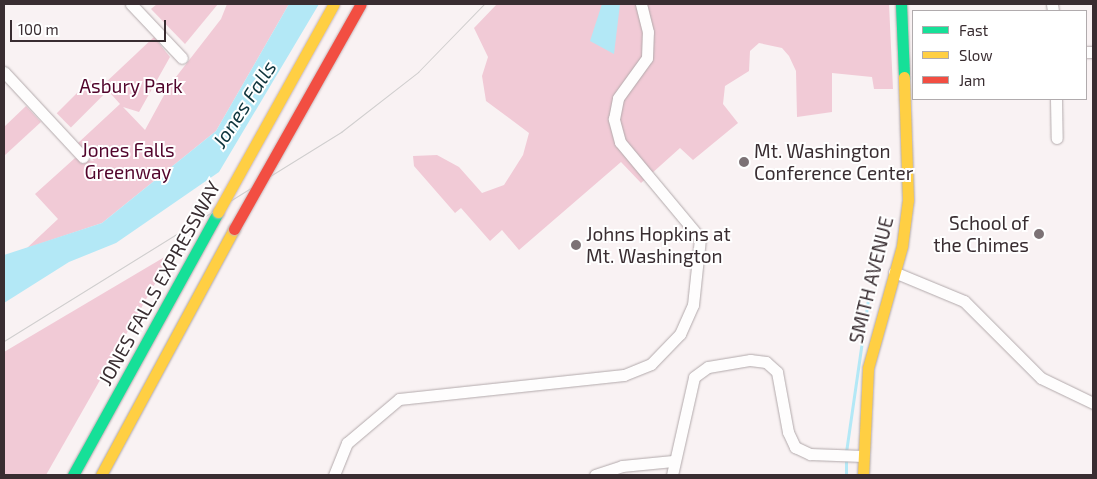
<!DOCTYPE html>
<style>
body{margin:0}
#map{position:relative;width:1097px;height:479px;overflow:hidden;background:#f9f2f3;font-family:"Exo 2",sans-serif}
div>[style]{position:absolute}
.green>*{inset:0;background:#f1cad6;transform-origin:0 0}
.water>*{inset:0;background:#b3e8f6}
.stream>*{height:3px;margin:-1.5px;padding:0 1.5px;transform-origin:1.5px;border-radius:1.5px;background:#b3e8f6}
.roads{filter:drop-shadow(0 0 1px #b2a9ab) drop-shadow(0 0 1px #b2a9ab)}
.street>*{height:11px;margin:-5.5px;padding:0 5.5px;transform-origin:5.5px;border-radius:5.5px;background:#fefdfd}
.fast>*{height:11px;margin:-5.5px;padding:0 5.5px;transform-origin:5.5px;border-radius:5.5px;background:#16e098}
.slow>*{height:11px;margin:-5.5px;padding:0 5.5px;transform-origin:5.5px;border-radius:5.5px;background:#ffcf43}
.tram>*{height:1px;margin:-0.5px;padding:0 0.5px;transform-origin:0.5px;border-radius:0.5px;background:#d0cece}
.bridges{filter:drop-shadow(0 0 1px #c6b6ba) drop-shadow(0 0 1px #c6b6ba)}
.slow-bridge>*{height:11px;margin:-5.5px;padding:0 5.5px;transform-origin:5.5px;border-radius:5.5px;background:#ffcf43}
.jam-bridge>*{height:11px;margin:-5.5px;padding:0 5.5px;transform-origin:5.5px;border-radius:5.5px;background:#f24e42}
.dots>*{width:14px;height:14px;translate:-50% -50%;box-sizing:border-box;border:2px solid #fff;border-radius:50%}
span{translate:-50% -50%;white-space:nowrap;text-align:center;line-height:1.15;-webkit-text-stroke:4px #fff;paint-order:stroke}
.park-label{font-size:19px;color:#52052c}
.poi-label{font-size:19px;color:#392d31}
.left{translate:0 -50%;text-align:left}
.right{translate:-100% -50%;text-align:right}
.street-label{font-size:19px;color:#392d31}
.water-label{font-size:20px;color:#0e353d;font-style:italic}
.frame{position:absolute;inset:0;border:5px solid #392d31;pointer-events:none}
.legend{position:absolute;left:912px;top:10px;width:175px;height:90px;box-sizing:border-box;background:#fff;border:1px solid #b0abad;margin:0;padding:6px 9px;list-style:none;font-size:15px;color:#392d31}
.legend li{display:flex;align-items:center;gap:10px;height:25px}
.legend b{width:25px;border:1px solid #b0abad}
.scale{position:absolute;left:10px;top:20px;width:156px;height:22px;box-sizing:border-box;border:2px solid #392d31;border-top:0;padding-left:6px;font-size:15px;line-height:18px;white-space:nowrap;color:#392d31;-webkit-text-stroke:4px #fff;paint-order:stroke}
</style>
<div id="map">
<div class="green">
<div style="clip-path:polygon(157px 4px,218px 4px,185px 44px,151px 9px)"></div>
<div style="clip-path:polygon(227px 4px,289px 4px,216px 131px,102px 223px,27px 248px,58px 219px,35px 194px,75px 158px,94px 161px,78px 143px,120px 104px,103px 85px,154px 37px,170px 57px,139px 112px,123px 107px,145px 130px,169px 86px,221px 19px)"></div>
<div style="clip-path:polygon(497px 4px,889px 4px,893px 89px,874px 89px,872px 77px,832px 73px,832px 112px,797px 117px,796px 71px,789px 56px,782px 48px,759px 43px,750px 51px,749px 71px,725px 86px,723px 104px,738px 123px,693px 160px,680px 148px,641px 183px,621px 162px,519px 250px,502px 230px,490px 241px,461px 208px,455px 213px,414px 166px,413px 156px,437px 155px,459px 167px,482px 193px,504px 185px,523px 155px,529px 133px,486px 101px,482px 76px,488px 57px,474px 28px)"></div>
<div style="left:90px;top:80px;width:20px;height:47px;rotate:45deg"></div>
<div style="clip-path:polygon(26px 106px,41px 122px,4px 156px,4px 127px)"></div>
<div style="clip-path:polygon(173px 252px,46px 475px,4px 475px,4px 352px)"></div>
</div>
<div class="water">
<div style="clip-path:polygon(289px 4px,319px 4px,219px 172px,116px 243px,69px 262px,4px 303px,4px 255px,102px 223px,216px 131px)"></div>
<div style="clip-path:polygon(602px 4px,620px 4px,614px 54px,590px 41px)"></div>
</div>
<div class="stream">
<div style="left:846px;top:452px;width:154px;rotate:-81.8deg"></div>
<div style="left:846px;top:475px;width:17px;rotate:-90deg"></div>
</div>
<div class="roads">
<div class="street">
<div style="left:131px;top:4px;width:74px;rotate:46.6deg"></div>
<div style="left:1052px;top:4px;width:7px;rotate:82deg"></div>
<div style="left:1086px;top:52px;width:7px"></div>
<div style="left:4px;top:72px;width:116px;rotate:47.1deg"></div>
<div style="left:1056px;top:99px;width:39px;rotate:89deg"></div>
<div style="left:894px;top:272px;width:76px;rotate:22.5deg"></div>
<div style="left:964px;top:301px;width:109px;rotate:45deg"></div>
<div style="left:1041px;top:378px;width:58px;rotate:25.7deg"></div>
<div style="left:334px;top:475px;width:35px;rotate:-68deg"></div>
<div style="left:347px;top:443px;width:68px;rotate:-40.2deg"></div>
<div style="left:399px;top:399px;width:226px;rotate:-6.1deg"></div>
<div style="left:624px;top:375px;width:29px;rotate:-22deg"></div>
<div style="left:651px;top:364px;width:42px;rotate:-46deg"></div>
<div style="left:680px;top:334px;width:32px;rotate:-66deg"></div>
<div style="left:693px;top:305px;width:67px;rotate:-84deg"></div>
<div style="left:700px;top:238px;width:125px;rotate:-129.8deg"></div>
<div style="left:620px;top:142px;width:24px;rotate:-105deg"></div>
<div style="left:614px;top:119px;width:21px;rotate:-79deg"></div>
<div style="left:618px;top:98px;width:49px;rotate:-54.1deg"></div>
<div style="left:647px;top:58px;width:26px;rotate:-88deg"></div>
<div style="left:648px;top:32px;width:29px;rotate:-104deg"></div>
<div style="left:595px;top:475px;width:28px;rotate:-18deg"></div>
<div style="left:622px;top:466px;width:51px;rotate:-5.6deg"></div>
<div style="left:672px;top:475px;width:100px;rotate:-77.3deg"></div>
<div style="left:694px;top:377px;width:17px;rotate:-36deg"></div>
<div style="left:708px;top:367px;width:43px;rotate:-9.5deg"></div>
<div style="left:750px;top:360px;width:16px;rotate:7deg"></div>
<div style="left:766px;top:362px;width:15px;rotate:42deg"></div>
<div style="left:777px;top:372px;width:61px;rotate:79.6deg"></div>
<div style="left:788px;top:432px;width:17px;rotate:65deg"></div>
<div style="left:795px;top:447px;width:17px;rotate:25deg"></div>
<div style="left:810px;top:454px;width:53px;rotate:2.2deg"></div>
</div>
<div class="fast">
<div style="left:901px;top:4px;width:73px;rotate:87.6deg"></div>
<div style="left:73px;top:475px;width:300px;rotate:-61.1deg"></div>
</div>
<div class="slow">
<div style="left:101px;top:475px;width:280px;rotate:-61.6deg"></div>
<div style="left:863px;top:475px;width:107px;rotate:-87.3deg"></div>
<div style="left:868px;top:368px;width:127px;rotate:-74.4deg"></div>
<div style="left:902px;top:246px;width:46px;rotate:-82.6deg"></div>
<div style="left:908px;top:200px;width:123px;rotate:-91.9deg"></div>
</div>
</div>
<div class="tram">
<div style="left:4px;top:341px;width:397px;rotate:-31.8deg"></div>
<div style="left:341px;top:132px;width:98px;rotate:-37.9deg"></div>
<div style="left:418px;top:72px;width:95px;rotate:-45.9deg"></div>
</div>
<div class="bridges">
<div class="slow-bridge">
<div style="left:218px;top:212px;width:238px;rotate:-60.9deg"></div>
</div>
<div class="jam-bridge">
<div style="left:234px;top:229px;width:258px;rotate:-60.6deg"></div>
</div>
</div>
<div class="dots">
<div style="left:744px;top:162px;background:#7c7275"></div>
<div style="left:1039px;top:234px;background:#7c7275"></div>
<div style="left:576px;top:245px;background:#7c7275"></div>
</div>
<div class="park-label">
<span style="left:131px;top:86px">Asbury Park</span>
<span style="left:128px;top:161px">Jones Falls<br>Greenway</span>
</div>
<div class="poi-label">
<span class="left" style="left:754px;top:162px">Mt. Washington<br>Conference Center</span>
<span class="right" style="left:1029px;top:234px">School of<br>the Chimes</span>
<span class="left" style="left:586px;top:245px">Johns Hopkins at<br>Mt. Washington</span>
</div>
<div class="street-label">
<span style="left:871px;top:280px;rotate:-76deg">SMITH AVENUE</span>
<span style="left:159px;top:283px;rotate:-61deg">JONES FALLS EXPRESSWAY</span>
</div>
<div class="water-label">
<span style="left:244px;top:104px;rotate:-57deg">Jones Falls</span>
</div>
<div class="frame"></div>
<ul class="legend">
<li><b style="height:6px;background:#16e098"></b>Fast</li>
<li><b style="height:6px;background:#ffcf43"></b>Slow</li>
<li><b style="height:6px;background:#f24e42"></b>Jam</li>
</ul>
<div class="scale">100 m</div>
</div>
